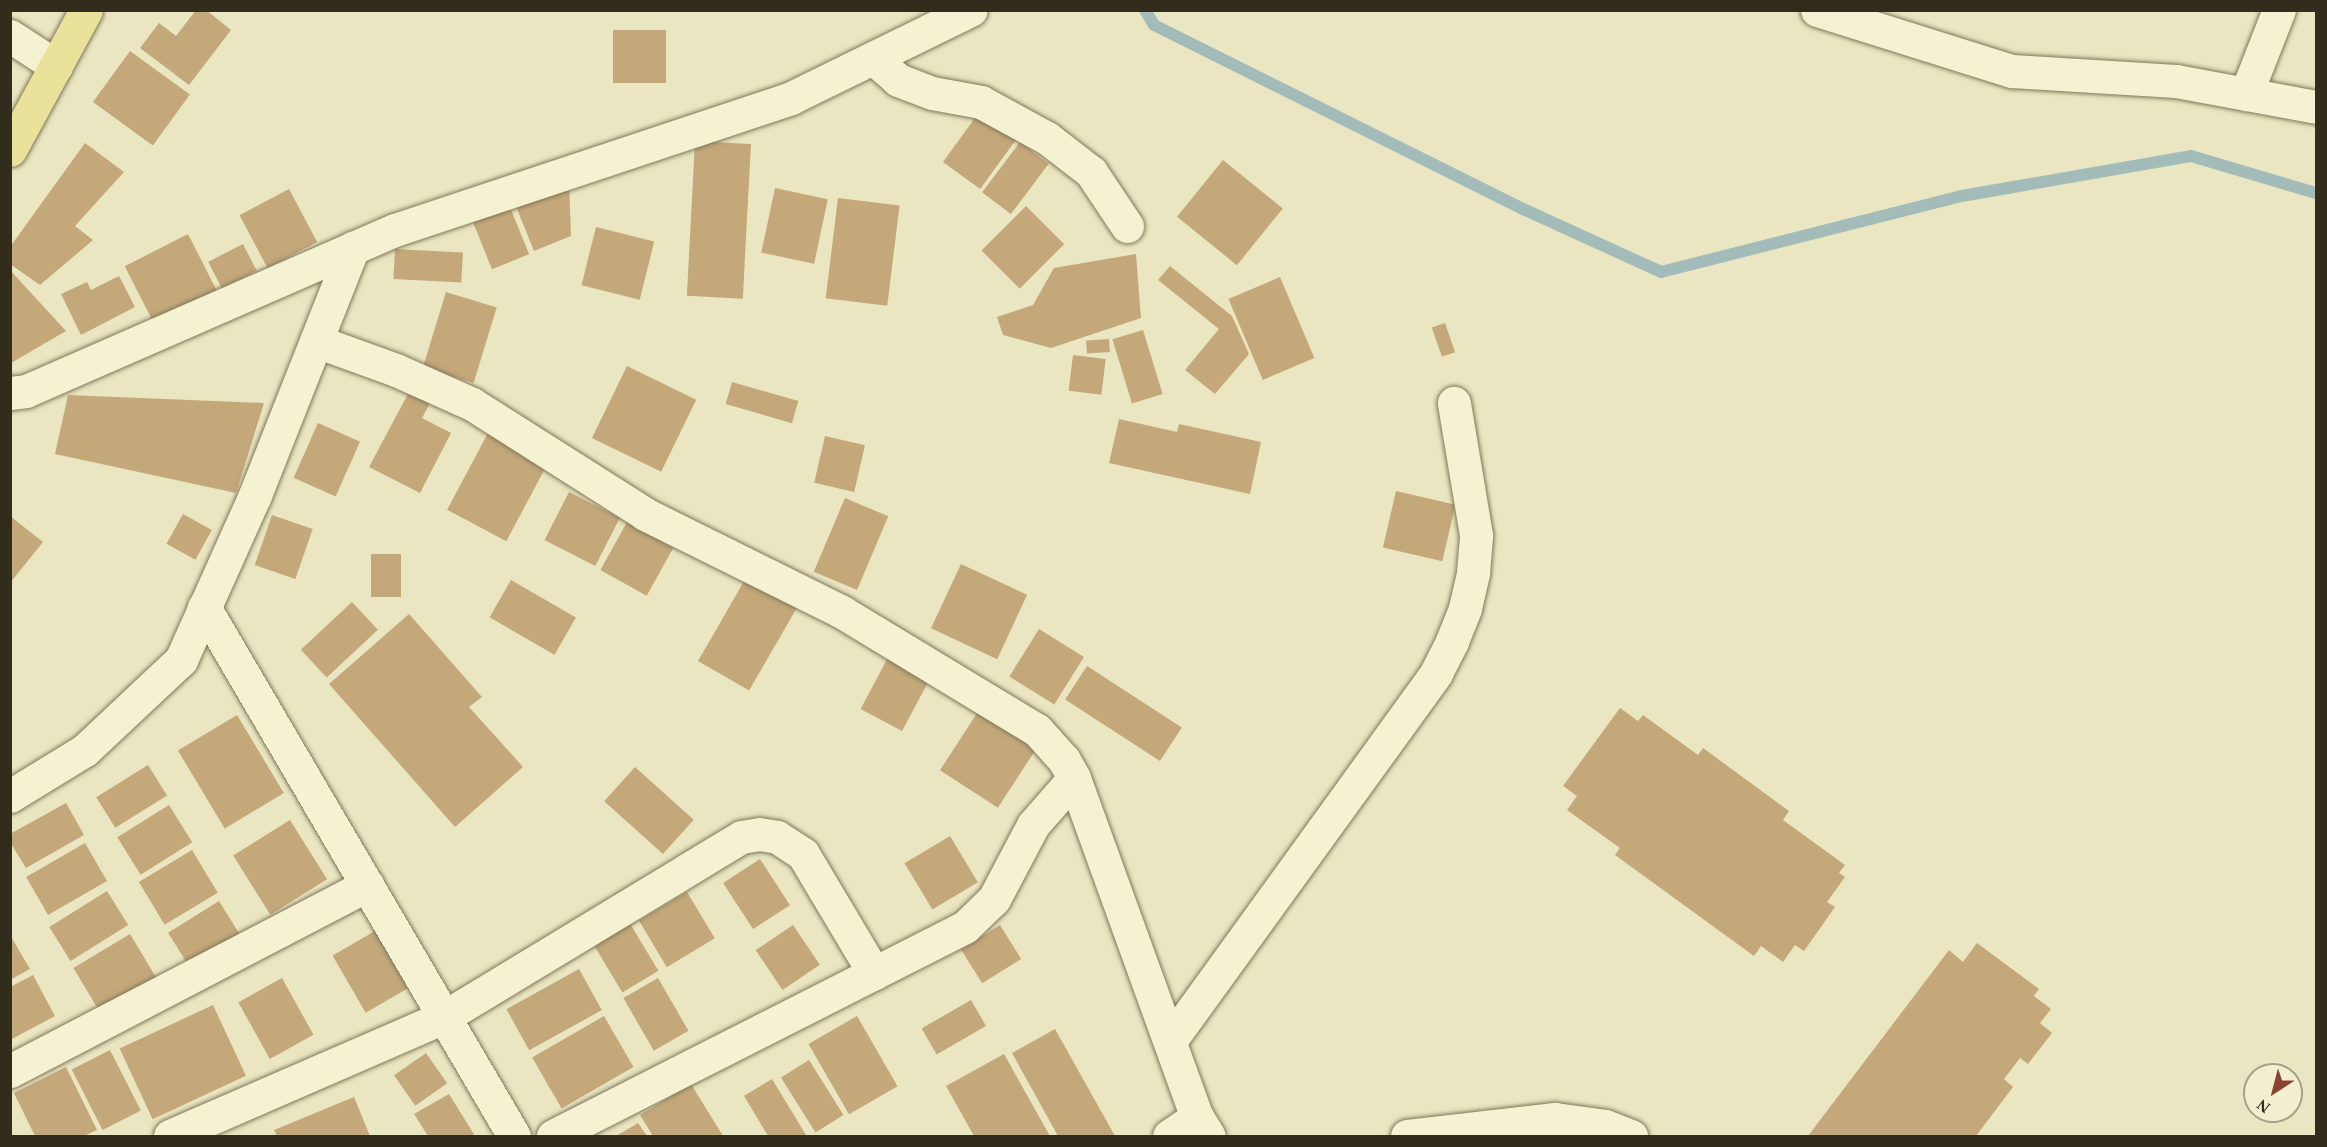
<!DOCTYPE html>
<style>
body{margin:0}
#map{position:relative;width:2327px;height:1147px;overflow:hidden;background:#e9e6c1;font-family:Georgia,serif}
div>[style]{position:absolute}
.stream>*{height:12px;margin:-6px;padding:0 6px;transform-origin:6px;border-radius:6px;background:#a3bcba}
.building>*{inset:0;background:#c4a87a;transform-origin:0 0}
.roads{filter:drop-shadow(0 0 2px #81775a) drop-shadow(0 0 2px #81775a)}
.minor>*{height:33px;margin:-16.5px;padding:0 16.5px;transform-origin:16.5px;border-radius:16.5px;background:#f5f2d3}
.major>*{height:33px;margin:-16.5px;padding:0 16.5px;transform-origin:16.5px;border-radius:16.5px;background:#eae29b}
span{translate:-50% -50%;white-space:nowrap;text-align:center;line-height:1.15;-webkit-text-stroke:4.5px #f2efd0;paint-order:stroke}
.frame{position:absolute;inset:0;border:12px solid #322c1d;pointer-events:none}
.north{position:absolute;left:2243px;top:1063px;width:60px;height:60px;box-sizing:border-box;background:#f2efd0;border:2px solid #a5a188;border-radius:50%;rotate:216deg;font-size:16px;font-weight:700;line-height:24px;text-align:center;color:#322c1d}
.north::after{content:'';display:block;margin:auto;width:21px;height:27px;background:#8b4230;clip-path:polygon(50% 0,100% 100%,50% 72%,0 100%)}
</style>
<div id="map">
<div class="stream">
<div style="left:1145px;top:10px;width:17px;rotate:59deg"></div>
<div style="left:1154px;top:25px;width:412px;rotate:26.5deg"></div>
<div style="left:1523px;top:209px;width:152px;rotate:24.5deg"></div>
<div style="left:1661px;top:272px;width:310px;rotate:-14.2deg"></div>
<div style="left:1962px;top:196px;width:232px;rotate:-9.9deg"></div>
<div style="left:2191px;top:156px;width:130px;rotate:16.5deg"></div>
</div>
<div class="building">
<div style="clip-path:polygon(196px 10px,206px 10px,231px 30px,189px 85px,140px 48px,159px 23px,176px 36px)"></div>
<div style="left:613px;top:30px;width:53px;height:53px"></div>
<div style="left:130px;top:51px;width:74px;height:63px;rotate:36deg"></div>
<div style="left:980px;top:111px;width:46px;height:63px;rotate:36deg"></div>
<div style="left:695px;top:141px;width:56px;height:155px;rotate:3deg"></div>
<div style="left:1020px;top:142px;width:36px;height:63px;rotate:37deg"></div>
<div style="clip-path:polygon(85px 143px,124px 172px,75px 226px,93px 240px,40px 285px,10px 264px,10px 247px)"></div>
<div style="left:1223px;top:160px;width:77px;height:73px;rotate:39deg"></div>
<div style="clip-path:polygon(569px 182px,571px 236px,534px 251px,515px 204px)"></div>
<div style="left:775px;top:188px;width:54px;height:66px;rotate:12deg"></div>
<div style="left:289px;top:189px;width:60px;height:56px;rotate:62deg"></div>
<div style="left:838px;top:198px;width:62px;height:101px;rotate:7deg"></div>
<div style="left:1026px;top:206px;width:54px;height:63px;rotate:45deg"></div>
<div style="left:510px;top:207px;width:51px;height:40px;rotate:68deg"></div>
<div style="left:596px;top:227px;width:60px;height:60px;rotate:14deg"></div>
<div style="left:188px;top:234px;width:63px;height:71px;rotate:63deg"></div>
<div style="left:243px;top:244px;width:30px;height:39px;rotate:63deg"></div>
<div style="left:395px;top:249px;width:68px;height:30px;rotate:3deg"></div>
<div style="clip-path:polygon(1136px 254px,1141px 318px,1051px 348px,1003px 335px,997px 317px,1033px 305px,1054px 268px)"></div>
<div style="clip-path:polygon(1170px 266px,1232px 316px,1249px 354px,1215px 394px,1185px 370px,1219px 329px,1158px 280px)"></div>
<div style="clip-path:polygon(10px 270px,66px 331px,11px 363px,10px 362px)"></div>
<div style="clip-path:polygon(119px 276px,135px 307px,81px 335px,61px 294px,87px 282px,91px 290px)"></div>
<div style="left:1280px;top:277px;width:88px;height:56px;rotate:67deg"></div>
<div style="left:446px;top:292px;width:53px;height:79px;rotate:17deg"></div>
<div style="left:1445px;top:323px;width:31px;height:14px;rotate:71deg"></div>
<div style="left:1143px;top:330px;width:67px;height:32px;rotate:73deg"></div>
<div style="left:1109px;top:339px;width:13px;height:23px;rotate:86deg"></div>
<div style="left:1073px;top:355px;width:33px;height:36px;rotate:7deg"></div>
<div style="left:627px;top:366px;width:77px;height:80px;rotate:26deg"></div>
<div style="left:732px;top:382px;width:69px;height:23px;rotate:16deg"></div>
<div style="clip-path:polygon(410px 390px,431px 401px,422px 418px,451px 433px,420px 493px,369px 467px)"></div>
<div style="clip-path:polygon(68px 395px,264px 403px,236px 493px,55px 454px)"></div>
<div style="clip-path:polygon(1119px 419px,1177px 432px,1179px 424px,1261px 442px,1250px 494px,1109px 463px)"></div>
<div style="left:318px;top:423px;width:46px;height:60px;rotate:24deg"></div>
<div style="left:488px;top:433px;width:67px;height:87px;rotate:28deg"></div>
<div style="left:825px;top:436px;width:41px;height:48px;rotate:13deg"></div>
<div style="left:1396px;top:491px;width:61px;height:58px;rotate:13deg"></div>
<div style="left:569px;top:492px;width:57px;height:54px;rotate:27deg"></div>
<div style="left:845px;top:498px;width:47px;height:80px;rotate:23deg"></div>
<div style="left:183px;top:514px;width:33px;height:34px;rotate:29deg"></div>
<div style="left:272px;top:515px;width:43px;height:53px;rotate:19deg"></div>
<div style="clip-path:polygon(10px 516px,43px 542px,10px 583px)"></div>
<div style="left:627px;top:522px;width:53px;height:55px;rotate:29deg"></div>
<div style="left:371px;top:554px;width:30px;height:43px"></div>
<div style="left:961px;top:564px;width:73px;height:71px;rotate:25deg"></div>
<div style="left:750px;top:571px;width:59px;height:104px;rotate:30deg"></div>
<div style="left:511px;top:580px;width:75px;height:43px;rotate:30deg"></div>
<div style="left:352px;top:602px;width:38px;height:70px;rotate:47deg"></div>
<div style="clip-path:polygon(409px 614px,482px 697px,469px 707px,523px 767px,455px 827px,329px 684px)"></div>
<div style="left:1039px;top:629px;width:53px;height:56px;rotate:32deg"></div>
<div style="left:893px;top:648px;width:47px;height:69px;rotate:28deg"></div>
<div style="left:1087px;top:666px;width:113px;height:40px;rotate:33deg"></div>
<div style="left:983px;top:704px;width:69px;height:79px;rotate:33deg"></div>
<div style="clip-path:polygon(1620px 708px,1638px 721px,1643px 715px,1698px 755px,1703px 748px,1789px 811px,1783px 820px,1845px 865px,1839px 873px,1845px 877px,1827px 902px,1835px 907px,1804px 951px,1795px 945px,1783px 962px,1761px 946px,1754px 956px,1615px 855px,1620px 848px,1567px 810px,1577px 796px,1563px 786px)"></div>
<div style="left:237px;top:715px;width:91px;height:69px;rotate:59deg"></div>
<div style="left:148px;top:765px;width:36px;height:61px;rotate:58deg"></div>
<div style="left:635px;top:767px;width:79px;height:46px;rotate:42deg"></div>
<div style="clip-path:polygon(66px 803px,84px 835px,26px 868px,10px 842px,10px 834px)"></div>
<div style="left:169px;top:805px;width:44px;height:61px;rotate:58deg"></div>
<div style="left:290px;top:820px;width:70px;height:67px;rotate:58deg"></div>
<div style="left:950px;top:836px;width:54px;height:53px;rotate:59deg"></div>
<div style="left:85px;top:843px;width:44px;height:68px;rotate:60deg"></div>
<div style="left:192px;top:850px;width:50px;height:62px;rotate:59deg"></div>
<div style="left:760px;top:859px;width:55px;height:44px;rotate:57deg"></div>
<div style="left:107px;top:891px;width:40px;height:68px;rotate:58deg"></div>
<div style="left:687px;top:892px;width:54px;height:56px;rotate:59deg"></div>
<div style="left:219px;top:901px;width:40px;height:60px;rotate:58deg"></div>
<div style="left:629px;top:922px;width:57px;height:42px;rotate:59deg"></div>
<div style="left:793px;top:925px;width:48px;height:45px;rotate:56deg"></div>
<div style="left:1000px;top:925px;width:40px;height:46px;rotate:58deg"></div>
<div style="left:375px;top:931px;width:66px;height:49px;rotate:60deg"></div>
<div style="left:130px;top:934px;width:55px;height:66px;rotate:59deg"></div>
<div style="clip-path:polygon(10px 935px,30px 969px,10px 980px)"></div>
<div style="clip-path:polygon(1977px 943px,2039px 989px,2034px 996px,2051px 1009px,2040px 1023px,2052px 1033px,2028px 1064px,2020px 1058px,2004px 1079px,2013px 1087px,1976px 1136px,1808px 1136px,1949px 950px,1963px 962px)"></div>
<div style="left:579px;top:969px;width:47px;height:83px;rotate:61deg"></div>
<div style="clip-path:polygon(33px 975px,55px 1016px,10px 1040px,10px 987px)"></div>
<div style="left:282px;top:978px;width:65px;height:50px;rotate:61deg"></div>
<div style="left:658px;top:978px;width:61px;height:40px;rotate:60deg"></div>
<div style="left:971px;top:1000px;width:30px;height:57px;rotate:60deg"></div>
<div style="left:213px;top:1005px;width:78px;height:103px;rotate:65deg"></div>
<div style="left:604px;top:1016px;width:59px;height:83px;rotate:60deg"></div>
<div style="left:857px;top:1016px;width:81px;height:56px;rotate:60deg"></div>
<div style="clip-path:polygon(1055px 1029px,1115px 1136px,1058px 1136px,1012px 1053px)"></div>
<div style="left:110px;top:1050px;width:68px;height:43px;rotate:63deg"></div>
<div style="left:426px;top:1053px;width:37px;height:39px;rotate:55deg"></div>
<div style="clip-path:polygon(1004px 1054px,1050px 1136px,974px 1136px,946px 1086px)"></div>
<div style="left:809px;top:1060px;width:65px;height:33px;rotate:58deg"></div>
<div style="clip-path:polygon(66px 1067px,97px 1130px,84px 1136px,35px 1136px,14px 1093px)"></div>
<div style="clip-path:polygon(772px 1079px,806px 1135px,803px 1136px,768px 1136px,744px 1096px)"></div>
<div style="clip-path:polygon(691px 1084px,723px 1136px,653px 1136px,640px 1115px)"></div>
<div style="clip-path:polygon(449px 1094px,475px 1136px,428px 1136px,414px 1114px)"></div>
<div style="clip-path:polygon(354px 1097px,370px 1136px,277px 1136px,274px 1130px)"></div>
<div style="clip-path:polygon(638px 1123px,647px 1136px,616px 1136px)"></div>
</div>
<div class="roads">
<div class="minor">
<div style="left:1817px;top:10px;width:204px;rotate:17.4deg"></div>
<div style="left:2012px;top:71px;width:164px;rotate:3.5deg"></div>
<div style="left:2176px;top:81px;width:142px;rotate:10.5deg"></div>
<div style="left:10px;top:36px;width:55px;rotate:33.1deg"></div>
<div style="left:873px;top:58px;width:33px;rotate:41deg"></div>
<div style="left:898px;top:80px;width:36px;rotate:21deg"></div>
<div style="left:932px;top:93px;width:50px;rotate:10.4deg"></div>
<div style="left:981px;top:102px;width:75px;rotate:28.6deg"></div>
<div style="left:1047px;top:138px;width:56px;rotate:37.7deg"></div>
<div style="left:1091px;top:172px;width:65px;rotate:56.3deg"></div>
<div style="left:2246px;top:94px;width:90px;rotate:-68.6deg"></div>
<div style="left:316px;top:341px;width:85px;rotate:19.9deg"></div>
<div style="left:396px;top:370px;width:83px;rotate:24.1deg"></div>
<div style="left:472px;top:404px;width:205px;rotate:32.4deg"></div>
<div style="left:645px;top:514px;width:220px;rotate:26.4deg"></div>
<div style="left:842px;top:612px;width:228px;rotate:31.2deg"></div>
<div style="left:1037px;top:730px;width:40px;rotate:48deg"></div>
<div style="left:1064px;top:760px;width:21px;rotate:61deg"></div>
<div style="left:1074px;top:778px;width:361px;rotate:70.1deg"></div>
<div style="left:1197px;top:1117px;width:22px;rotate:58deg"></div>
<div style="left:10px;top:393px;width:16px;rotate:-7deg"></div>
<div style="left:26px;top:391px;width:403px;rotate:-23.6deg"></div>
<div style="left:395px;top:230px;width:417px;rotate:-18.4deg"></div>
<div style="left:791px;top:98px;width:200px;rotate:-26.1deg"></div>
<div style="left:204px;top:607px;width:613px;rotate:59.63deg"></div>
<div style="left:10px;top:796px;width:88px;rotate:-31.5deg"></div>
<div style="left:85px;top:750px;width:132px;rotate:-43.2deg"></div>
<div style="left:181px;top:660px;width:181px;rotate:-65.8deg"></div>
<div style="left:255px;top:495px;width:266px;rotate:-68.4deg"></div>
<div style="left:1170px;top:1041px;width:454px;rotate:-54.1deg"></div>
<div style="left:1436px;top:673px;width:36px;rotate:-63deg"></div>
<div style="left:1452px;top:641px;width:35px;rotate:-68deg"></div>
<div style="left:1465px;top:608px;width:37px;rotate:-77deg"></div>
<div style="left:1473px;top:572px;width:37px;rotate:-85deg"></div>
<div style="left:1476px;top:535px;width:134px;rotate:-99.5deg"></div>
<div style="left:10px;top:1071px;width:403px;rotate:-27.5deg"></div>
<div style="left:170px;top:1136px;width:299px;rotate:-23.5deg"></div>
<div style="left:444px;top:1017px;width:347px;rotate:-31.2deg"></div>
<div style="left:741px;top:837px;width:18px;rotate:-9deg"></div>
<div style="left:759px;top:834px;width:18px;rotate:9deg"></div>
<div style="left:777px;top:837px;width:31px;rotate:33deg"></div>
<div style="left:803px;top:854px;width:139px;rotate:59.2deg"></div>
<div style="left:553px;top:1136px;width:462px;rotate:-26.9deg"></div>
<div style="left:965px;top:927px;width:40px;rotate:-44deg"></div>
<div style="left:994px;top:899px;width:84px;rotate:-62.2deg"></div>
<div style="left:1033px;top:825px;width:62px;rotate:-48.9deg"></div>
<div style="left:1169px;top:1136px;width:34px;rotate:-34deg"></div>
<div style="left:1407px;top:1136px;width:149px;rotate:-6.6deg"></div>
<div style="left:1555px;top:1119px;width:50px;rotate:8deg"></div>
<div style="left:1605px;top:1126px;width:28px;rotate:21deg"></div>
</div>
<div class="major">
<div style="left:10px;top:150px;width:159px;rotate:-61.5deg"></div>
</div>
</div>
<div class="frame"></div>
<div class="north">N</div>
</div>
